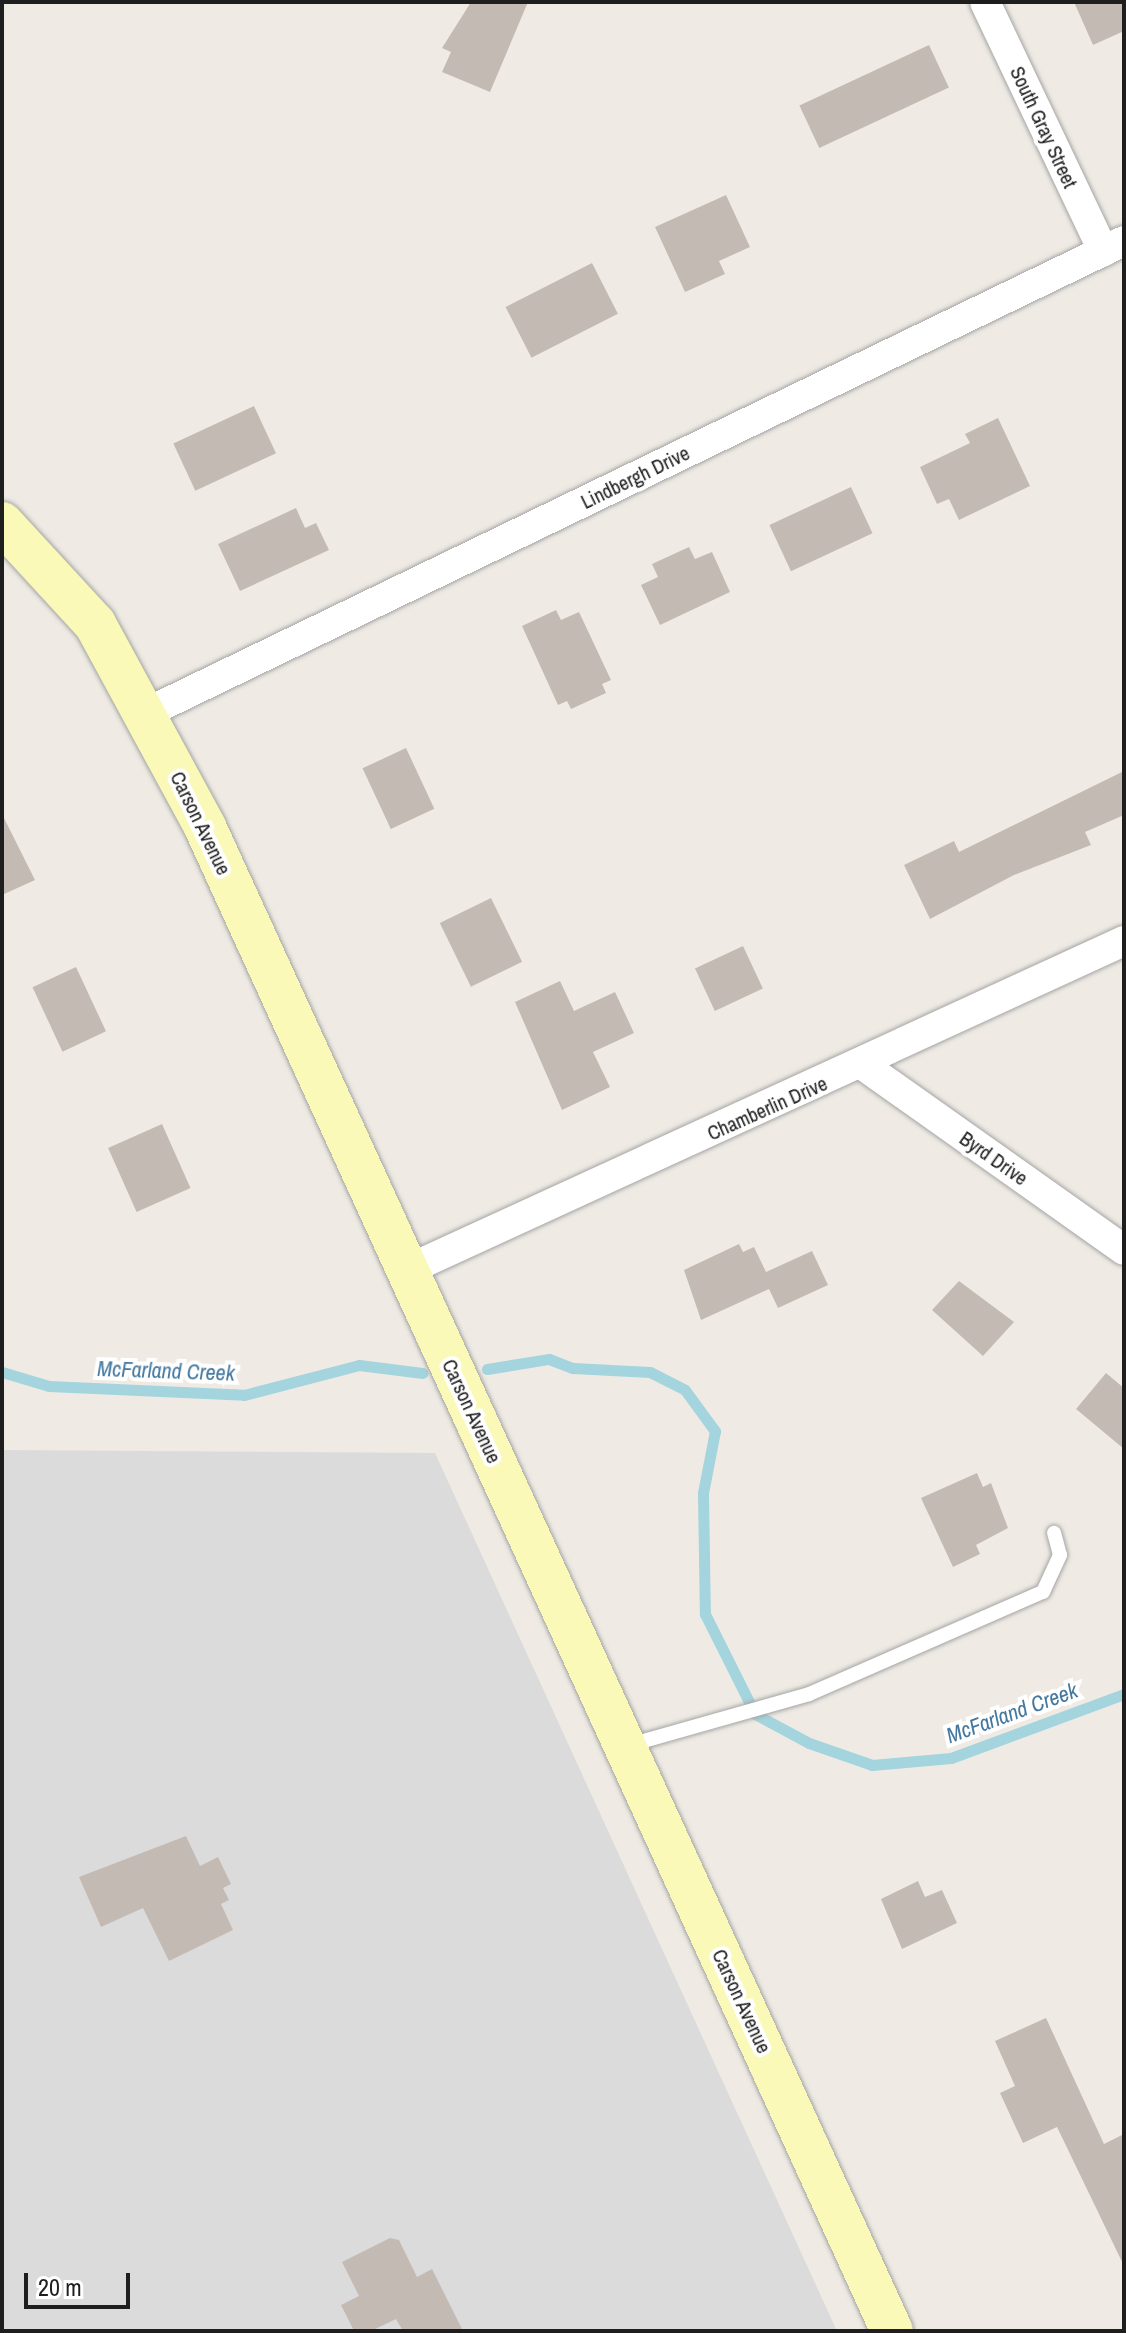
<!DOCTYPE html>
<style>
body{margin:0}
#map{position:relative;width:1126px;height:2333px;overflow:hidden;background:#efebe4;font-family:"Archivo Narrow",sans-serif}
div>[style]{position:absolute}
.residential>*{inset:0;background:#dcdbdb}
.stream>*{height:11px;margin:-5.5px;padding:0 5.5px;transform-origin:5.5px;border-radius:5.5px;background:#a4d4dd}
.building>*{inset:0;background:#c4bab4;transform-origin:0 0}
.roads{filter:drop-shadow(0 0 2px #a5a5a5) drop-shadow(0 0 2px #a5a5a5)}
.service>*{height:14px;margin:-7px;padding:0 7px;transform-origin:7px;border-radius:7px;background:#fff}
.minor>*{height:30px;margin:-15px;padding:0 15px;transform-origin:15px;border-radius:15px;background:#fff}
.secondary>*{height:42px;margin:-21px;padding:0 21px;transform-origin:21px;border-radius:21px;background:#faf9b8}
span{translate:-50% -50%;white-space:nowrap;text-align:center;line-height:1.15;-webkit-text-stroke:8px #fff;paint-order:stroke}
.street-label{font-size:20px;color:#1e1e1e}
.water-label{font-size:22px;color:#44789f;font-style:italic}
.frame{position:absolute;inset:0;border:4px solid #1e1e1e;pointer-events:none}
.scale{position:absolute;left:24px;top:2273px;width:106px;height:36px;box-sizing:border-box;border:4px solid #1e1e1e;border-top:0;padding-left:10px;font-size:24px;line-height:28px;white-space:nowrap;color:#1e1e1e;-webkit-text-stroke:6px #fff;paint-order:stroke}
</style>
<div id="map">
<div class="residential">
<div style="clip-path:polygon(2px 1450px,435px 1453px,837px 2331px,2px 2331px)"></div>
</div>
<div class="stream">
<div style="left:487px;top:1369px;width:63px;rotate:-9.2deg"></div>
<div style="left:549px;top:1359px;width:26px;rotate:21deg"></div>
<div style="left:573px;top:1368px;width:77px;rotate:3deg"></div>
<div style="left:650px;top:1372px;width:39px;rotate:27deg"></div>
<div style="left:685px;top:1390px;width:51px;rotate:53.8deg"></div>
<div style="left:715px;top:1431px;width:63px;rotate:101deg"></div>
<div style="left:703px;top:1493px;width:121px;rotate:89.1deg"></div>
<div style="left:705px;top:1614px;width:112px;rotate:63.4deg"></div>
<div style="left:755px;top:1714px;width:61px;rotate:28.2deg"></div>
<div style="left:809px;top:1743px;width:67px;rotate:19.2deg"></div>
<div style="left:872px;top:1765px;width:79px;rotate:-5.1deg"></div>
<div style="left:951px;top:1758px;width:184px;rotate:-20.3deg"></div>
<div style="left:2px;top:1372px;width:49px;rotate:16.6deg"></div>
<div style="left:49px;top:1386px;width:195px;rotate:2.6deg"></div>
<div style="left:244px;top:1395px;width:119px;rotate:-14.6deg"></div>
<div style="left:359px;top:1365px;width:64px;rotate:7.2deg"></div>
</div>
<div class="building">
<div style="clip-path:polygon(471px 2px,528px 2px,490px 92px,442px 72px,451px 52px,442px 48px)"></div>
<div style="clip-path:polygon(1074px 2px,1124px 2px,1124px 31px,1093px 45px)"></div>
<div style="left:929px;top:45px;width:47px;height:143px;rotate:65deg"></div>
<div style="clip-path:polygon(726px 195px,750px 247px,719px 261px,725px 274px,685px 292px,655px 227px)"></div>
<div style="left:592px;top:263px;width:57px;height:97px;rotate:63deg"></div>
<div style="left:254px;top:406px;width:52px;height:89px;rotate:65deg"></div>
<div style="clip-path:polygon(998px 418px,1030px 486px,959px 520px,949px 499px,937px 504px,920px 467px,970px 443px,965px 434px)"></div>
<div style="left:851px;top:487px;width:51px;height:90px;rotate:65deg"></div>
<div style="clip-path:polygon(296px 508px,305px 528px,316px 523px,329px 550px,240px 591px,218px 544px)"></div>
<div style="clip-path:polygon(689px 547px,695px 559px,712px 552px,730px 592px,660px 625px,641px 585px,658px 577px,652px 564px)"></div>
<div style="clip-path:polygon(556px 610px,561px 620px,579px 612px,611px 680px,602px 684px,606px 693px,571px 709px,567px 701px,558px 705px,522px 626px)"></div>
<div style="left:406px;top:748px;width:67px;height:48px;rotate:65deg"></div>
<div style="clip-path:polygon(1124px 771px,1124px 815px,1085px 832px,1091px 845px,1014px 875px,930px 919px,904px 865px,954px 841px,959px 852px)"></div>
<div style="clip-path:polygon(2px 814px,35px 880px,2px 895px)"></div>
<div style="left:491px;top:898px;width:71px;height:57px;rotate:64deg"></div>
<div style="left:743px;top:946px;width:47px;height:53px;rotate:65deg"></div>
<div style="left:76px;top:967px;width:71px;height:48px;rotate:65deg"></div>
<div style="clip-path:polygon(560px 981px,574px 1011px,615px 992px,634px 1033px,593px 1052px,610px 1087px,562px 1110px,515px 1002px)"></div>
<div style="left:162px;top:1124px;width:70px;height:59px;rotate:66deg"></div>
<div style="clip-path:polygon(739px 1244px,743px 1252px,754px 1247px,766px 1272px,812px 1251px,828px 1285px,778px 1308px,769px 1289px,701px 1320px,684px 1270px)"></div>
<div style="clip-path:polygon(959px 1281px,1014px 1322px,983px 1356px,932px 1310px)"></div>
<div style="clip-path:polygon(1106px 1373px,1124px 1388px,1124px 1449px,1076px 1409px)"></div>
<div style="clip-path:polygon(977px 1473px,983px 1487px,991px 1483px,1008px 1528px,976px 1545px,980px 1554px,953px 1567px,921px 1498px)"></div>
<div style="clip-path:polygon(186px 1836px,200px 1866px,218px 1857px,231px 1884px,223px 1888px,229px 1900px,221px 1904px,233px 1930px,169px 1961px,143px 1908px,101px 1927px,79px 1877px)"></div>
<div style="clip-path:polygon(918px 1881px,925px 1897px,942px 1890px,957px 1923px,902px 1949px,881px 1899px)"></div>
<div style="clip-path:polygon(1046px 2018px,1104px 2144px,1124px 2134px,1124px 2266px,1057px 2127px,1023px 2143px,1000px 2093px,1015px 2086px,995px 2041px)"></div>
<div style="clip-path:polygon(390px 2238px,399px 2240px,417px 2277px,432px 2269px,463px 2331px,403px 2331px,396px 2319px,371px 2331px,354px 2331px,341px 2305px,359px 2296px,342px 2262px)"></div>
</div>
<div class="roads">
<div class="service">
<div style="left:629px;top:1745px;width:187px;rotate:-15.8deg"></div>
<div style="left:809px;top:1694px;width:255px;rotate:-23.6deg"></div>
<div style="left:1043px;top:1592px;width:41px;rotate:-65.3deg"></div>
<div style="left:1060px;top:1555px;width:23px;rotate:-105deg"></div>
</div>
<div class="minor">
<div style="left:985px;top:2px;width:276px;rotate:64.6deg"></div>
<div style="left:146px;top:713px;width:1086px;rotate:-25.76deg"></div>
<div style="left:863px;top:1065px;width:320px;rotate:35.3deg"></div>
<div style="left:407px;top:1270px;width:789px;rotate:-24.65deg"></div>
</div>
<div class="secondary">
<div style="left:2px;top:523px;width:137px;rotate:47.4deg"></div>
<div style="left:95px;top:624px;width:231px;rotate:61.5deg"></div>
<div style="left:205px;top:827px;width:1653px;rotate:65.45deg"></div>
</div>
</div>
<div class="street-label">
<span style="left:1044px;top:127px;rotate:65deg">South Gray Street</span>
<span style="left:635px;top:477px;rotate:-26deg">Lindbergh Drive</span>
<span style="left:201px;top:823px;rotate:64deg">Carson Avenue</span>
<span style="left:767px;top:1108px;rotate:-24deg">Chamberlin Drive</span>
<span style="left:994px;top:1158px;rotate:35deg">Byrd Drive</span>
<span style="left:472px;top:1411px;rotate:65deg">Carson Avenue</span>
<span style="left:742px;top:2001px;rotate:65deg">Carson Avenue</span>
</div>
<div class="water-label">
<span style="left:166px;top:1371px;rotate:2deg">McFarland Creek</span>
<span style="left:1012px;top:1713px;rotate:-20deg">McFarland Creek</span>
</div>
<div class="frame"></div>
<div class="scale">20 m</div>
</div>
